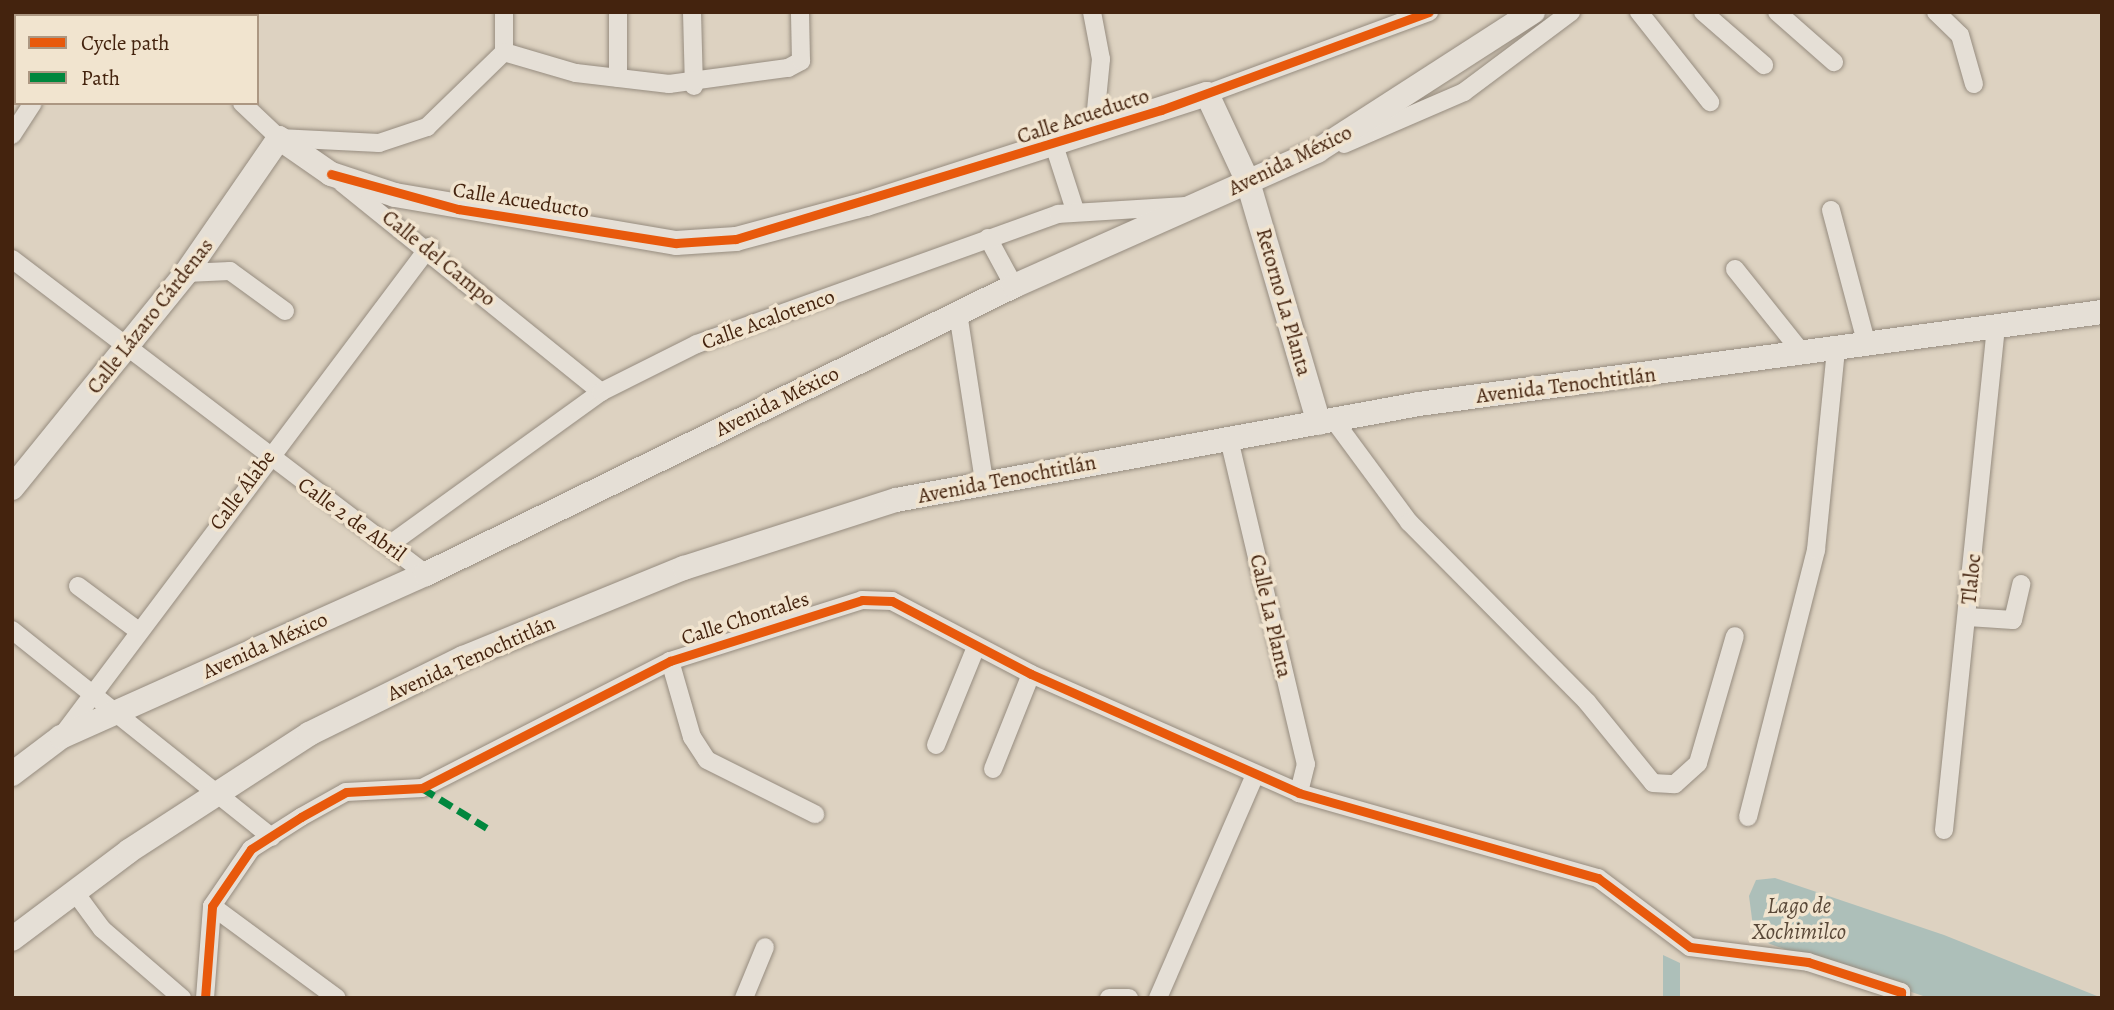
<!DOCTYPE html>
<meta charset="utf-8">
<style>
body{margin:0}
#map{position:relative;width:2114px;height:1010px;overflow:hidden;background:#ddd2c1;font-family:Alegreya,serif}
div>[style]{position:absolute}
.water>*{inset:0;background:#adbfb9}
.roads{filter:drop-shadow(0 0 2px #968c7f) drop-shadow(0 0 2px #968c7f)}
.street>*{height:18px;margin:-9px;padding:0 9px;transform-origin:9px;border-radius:9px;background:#e5dfd6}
.secondary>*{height:24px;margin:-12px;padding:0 12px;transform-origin:12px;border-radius:12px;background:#e5dfd6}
.quiet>*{height:7px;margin-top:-3.5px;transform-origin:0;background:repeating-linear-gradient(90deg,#00873e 0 14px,transparent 0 21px)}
.cycleway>*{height:9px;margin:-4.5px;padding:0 4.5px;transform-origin:4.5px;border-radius:4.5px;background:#e8590c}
span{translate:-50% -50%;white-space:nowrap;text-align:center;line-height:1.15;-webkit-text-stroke:7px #f1e4cf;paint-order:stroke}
.street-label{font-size:21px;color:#44230e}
.water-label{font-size:23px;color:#594838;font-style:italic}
.frame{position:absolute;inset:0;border:14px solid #44230e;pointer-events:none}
.legend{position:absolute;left:14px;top:14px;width:245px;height:91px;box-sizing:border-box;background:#f1e4cf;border:2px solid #ac9782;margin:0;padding:9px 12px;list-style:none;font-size:21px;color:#44230e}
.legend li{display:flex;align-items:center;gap:14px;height:35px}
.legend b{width:35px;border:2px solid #ac9782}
</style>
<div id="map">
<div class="water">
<div style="clip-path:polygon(1775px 878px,1944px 935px,2102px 998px,1929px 998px,1770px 944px,1754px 934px,1749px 896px,1756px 880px)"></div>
<div style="clip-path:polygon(1663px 955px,1680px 963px,1680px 998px,1663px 998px)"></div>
</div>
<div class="roads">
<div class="street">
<div style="left:141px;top:12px;width:6px;rotate:45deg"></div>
<div style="left:618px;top:12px;width:66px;rotate:90deg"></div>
<div style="left:692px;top:12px;width:74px;rotate:88.5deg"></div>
<div style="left:1092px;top:12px;width:48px;rotate:79.2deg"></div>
<div style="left:1101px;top:59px;width:72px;rotate:95.6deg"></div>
<div style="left:1639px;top:12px;width:115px;rotate:51.7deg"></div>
<div style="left:1703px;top:12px;width:81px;rotate:41deg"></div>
<div style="left:1777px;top:12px;width:76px;rotate:41.3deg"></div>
<div style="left:1936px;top:12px;width:33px;rotate:44deg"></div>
<div style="left:1960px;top:35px;width:51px;rotate:74.1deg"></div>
<div style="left:93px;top:16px;width:4px;rotate:-63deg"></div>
<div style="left:202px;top:16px;width:6px;rotate:-45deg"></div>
<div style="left:504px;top:52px;width:40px;rotate:-90deg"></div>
<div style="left:1207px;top:94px;width:237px;rotate:-20.3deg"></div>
<div style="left:242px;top:103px;width:51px;rotate:43.4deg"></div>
<div style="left:279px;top:138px;width:100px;rotate:2.9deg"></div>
<div style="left:379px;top:143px;width:51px;rotate:-18.4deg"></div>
<div style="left:427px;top:127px;width:107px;rotate:-44.2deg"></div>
<div style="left:504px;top:52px;width:75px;rotate:16.3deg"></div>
<div style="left:576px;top:73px;width:94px;rotate:6.7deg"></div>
<div style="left:669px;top:84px;width:120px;rotate:-7.7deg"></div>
<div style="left:788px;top:68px;width:15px;rotate:-28deg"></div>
<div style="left:801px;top:61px;width:49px;rotate:-91.2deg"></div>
<div style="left:12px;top:135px;width:38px;rotate:-57deg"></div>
<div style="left:1344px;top:144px;width:131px;rotate:-23.4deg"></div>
<div style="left:1464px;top:92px;width:134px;rotate:-36.8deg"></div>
<div style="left:1054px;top:145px;width:68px;rotate:72.1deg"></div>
<div style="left:342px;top:183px;width:333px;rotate:38.9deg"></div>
<div style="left:1831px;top:210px;width:140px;rotate:75.1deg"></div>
<div style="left:988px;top:238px;width:55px;rotate:61.6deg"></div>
<div style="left:12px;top:259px;width:520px;rotate:37.27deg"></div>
<div style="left:1735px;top:269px;width:109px;rotate:51.3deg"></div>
<div style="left:186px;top:273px;width:44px;rotate:-2.6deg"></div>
<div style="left:230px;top:271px;width:68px;rotate:36deg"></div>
<div style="left:958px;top:313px;width:170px;rotate:81.2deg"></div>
<div style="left:1333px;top:419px;width:128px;rotate:53.6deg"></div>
<div style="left:1409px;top:522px;width:253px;rotate:45.3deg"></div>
<div style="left:1587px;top:702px;width:104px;rotate:50.8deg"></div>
<div style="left:1653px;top:783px;width:22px;rotate:3deg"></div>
<div style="left:1675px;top:784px;width:31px;rotate:-42deg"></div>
<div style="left:1698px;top:763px;width:132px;rotate:-73.8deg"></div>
<div style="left:1229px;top:439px;width:334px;rotate:76.7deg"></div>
<div style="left:1306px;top:764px;width:30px;rotate:104deg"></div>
<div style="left:389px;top:545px;width:261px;rotate:-35.8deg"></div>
<div style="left:601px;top:392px;width:107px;rotate:-26.6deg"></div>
<div style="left:697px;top:344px;width:384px;rotate:-19.8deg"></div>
<div style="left:1058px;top:214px;width:127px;rotate:-3.6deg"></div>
<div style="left:78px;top:586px;width:72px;rotate:36.6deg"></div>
<div style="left:1968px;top:617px;width:45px;rotate:3.8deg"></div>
<div style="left:2013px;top:620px;width:37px;rotate:-77deg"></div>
<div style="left:12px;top:630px;width:332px;rotate:38.6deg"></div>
<div style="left:670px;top:661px;width:79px;rotate:73.9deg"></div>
<div style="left:692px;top:737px;width:27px;rotate:57deg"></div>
<div style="left:707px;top:760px;width:121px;rotate:26.6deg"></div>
<div style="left:61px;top:737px;width:613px;rotate:-53.09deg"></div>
<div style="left:936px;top:745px;width:106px;rotate:-67.8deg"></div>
<div style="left:993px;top:769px;width:102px;rotate:-68.2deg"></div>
<div style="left:1748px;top:817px;width:276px;rotate:-75.7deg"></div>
<div style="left:1816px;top:550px;width:201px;rotate:-84.3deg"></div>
<div style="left:1944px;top:830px;width:506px;rotate:-84.1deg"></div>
<div style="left:74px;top:891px;width:47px;rotate:53.6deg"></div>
<div style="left:102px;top:929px;width:106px;rotate:40.8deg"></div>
<div style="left:212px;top:906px;width:155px;rotate:36.4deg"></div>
<div style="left:205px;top:998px;width:92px;rotate:-85.6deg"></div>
<div style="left:212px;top:906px;width:69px;rotate:-55.6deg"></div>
<div style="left:251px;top:849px;width:59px;rotate:-32.6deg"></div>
<div style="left:301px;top:817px;width:51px;rotate:-29.1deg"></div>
<div style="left:346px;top:792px;width:76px;rotate:-3deg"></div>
<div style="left:422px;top:788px;width:279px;rotate:-27.1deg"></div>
<div style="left:670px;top:661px;width:201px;rotate:-17.6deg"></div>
<div style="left:862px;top:600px;width:30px;rotate:2deg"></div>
<div style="left:892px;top:601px;width:157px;rotate:27.7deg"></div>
<div style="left:1031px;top:674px;width:293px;rotate:23.9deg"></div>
<div style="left:1299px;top:793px;width:311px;rotate:15.9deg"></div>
<div style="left:1598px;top:878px;width:115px;rotate:36.9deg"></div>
<div style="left:1690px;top:947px;width:119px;rotate:7.2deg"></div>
<div style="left:1808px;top:962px;width:98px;rotate:17.9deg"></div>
<div style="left:1901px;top:992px;width:6px;rotate:90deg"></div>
<div style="left:744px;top:998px;width:55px;rotate:-67.6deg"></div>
<div style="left:1109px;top:998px;width:20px"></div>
<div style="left:1158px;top:998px;width:243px;rotate:-66.5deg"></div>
</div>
<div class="secondary">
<div style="left:12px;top:488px;width:277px;rotate:-51deg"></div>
<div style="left:186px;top:273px;width:164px;rotate:-55.4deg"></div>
<div style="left:279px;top:138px;width:63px;rotate:34.7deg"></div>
<div style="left:331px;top:174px;width:67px;rotate:18.2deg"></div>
<div style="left:395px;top:195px;width:285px;rotate:9.7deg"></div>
<div style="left:676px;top:243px;width:60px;rotate:-3.8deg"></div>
<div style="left:736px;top:239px;width:135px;rotate:-15.1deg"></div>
<div style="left:866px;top:204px;width:358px;rotate:-17.9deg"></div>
<div style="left:1207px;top:94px;width:97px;rotate:65deg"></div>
<div style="left:1248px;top:182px;width:251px;rotate:73.6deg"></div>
<div style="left:12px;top:774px;width:61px;rotate:-37.1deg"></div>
<div style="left:61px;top:737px;width:400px;rotate:-24.1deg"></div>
<div style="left:426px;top:574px;width:655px;rotate:-26.1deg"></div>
<div style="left:1014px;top:286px;width:332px;rotate:-24deg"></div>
<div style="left:1317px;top:151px;width:257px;rotate:-32.8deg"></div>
<div style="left:12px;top:939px;width:146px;rotate:-36.9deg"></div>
<div style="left:129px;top:851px;width:215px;rotate:-33deg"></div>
<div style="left:309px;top:734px;width:172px;rotate:-26.3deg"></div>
<div style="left:463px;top:658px;width:239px;rotate:-22.2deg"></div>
<div style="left:684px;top:568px;width:223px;rotate:-17.8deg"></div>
<div style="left:896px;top:500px;width:532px;rotate:-10.4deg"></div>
<div style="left:1419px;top:404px;width:689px;rotate:-7.67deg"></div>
</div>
</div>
<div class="quiet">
<div style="left:422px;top:788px;width:76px;rotate:31.6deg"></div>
</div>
<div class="cycleway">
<div style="left:331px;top:174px;width:132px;rotate:15.4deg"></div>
<div style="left:458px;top:209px;width:221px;rotate:8.9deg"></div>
<div style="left:676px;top:243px;width:60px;rotate:-3.8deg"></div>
<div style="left:736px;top:239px;width:444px;rotate:-16.9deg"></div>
<div style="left:1161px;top:110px;width:285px;rotate:-20.1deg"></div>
<div style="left:205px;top:998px;width:92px;rotate:-85.6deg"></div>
<div style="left:212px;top:906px;width:69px;rotate:-55.6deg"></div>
<div style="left:251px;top:849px;width:59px;rotate:-32.6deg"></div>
<div style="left:301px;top:817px;width:51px;rotate:-29.1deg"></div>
<div style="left:346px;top:792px;width:76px;rotate:-3deg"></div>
<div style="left:422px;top:788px;width:279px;rotate:-27.1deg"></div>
<div style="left:670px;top:661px;width:201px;rotate:-17.6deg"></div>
<div style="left:862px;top:600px;width:30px;rotate:2deg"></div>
<div style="left:892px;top:601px;width:157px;rotate:27.7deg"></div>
<div style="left:1031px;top:674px;width:293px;rotate:23.9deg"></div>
<div style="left:1299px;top:793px;width:311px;rotate:15.9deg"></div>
<div style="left:1598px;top:878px;width:115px;rotate:36.9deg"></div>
<div style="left:1690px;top:947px;width:119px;rotate:7.2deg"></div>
<div style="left:1808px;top:962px;width:98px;rotate:17.9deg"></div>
<div style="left:1901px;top:992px;width:6px;rotate:90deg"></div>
</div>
<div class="street-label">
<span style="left:1083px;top:116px;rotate:-18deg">Calle Acueducto</span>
<span style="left:1290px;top:160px;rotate:-26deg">Avenida México</span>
<span style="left:521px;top:200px;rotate:9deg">Calle Acueducto</span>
<span style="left:439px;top:258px;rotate:39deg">Calle del Campo</span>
<span style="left:1284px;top:302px;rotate:74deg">Retorno La Planta</span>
<span style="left:150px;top:316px;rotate:-52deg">Calle Lázaro Cárdenas</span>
<span style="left:768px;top:319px;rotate:-20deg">Calle Acalotenco</span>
<span style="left:1566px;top:385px;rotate:-7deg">Avenida Tenochtitlán</span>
<span style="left:777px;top:401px;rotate:-26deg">Avenida México</span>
<span style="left:1007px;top:479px;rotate:-11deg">Avenida Tenochtitlán</span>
<span style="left:242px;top:490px;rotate:-53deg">Calle Álabe</span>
<span style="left:352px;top:519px;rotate:36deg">Calle 2 de Abril</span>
<span style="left:1971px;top:579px;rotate:-84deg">Tlaloc</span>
<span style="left:1271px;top:616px;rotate:77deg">Calle La Planta</span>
<span style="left:745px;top:618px;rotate:-18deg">Calle Chontales</span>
<span style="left:265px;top:645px;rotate:-24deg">Avenida México</span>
<span style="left:471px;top:658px;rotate:-24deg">Avenida Tenochtitlán</span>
</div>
<div class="water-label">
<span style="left:1799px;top:919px">Lago de<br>Xochimilco</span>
</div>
<div class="frame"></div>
<ul class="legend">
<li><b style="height:9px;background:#e8590c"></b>Cycle path</li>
<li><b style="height:9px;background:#00873e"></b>Path</li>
</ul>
</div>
